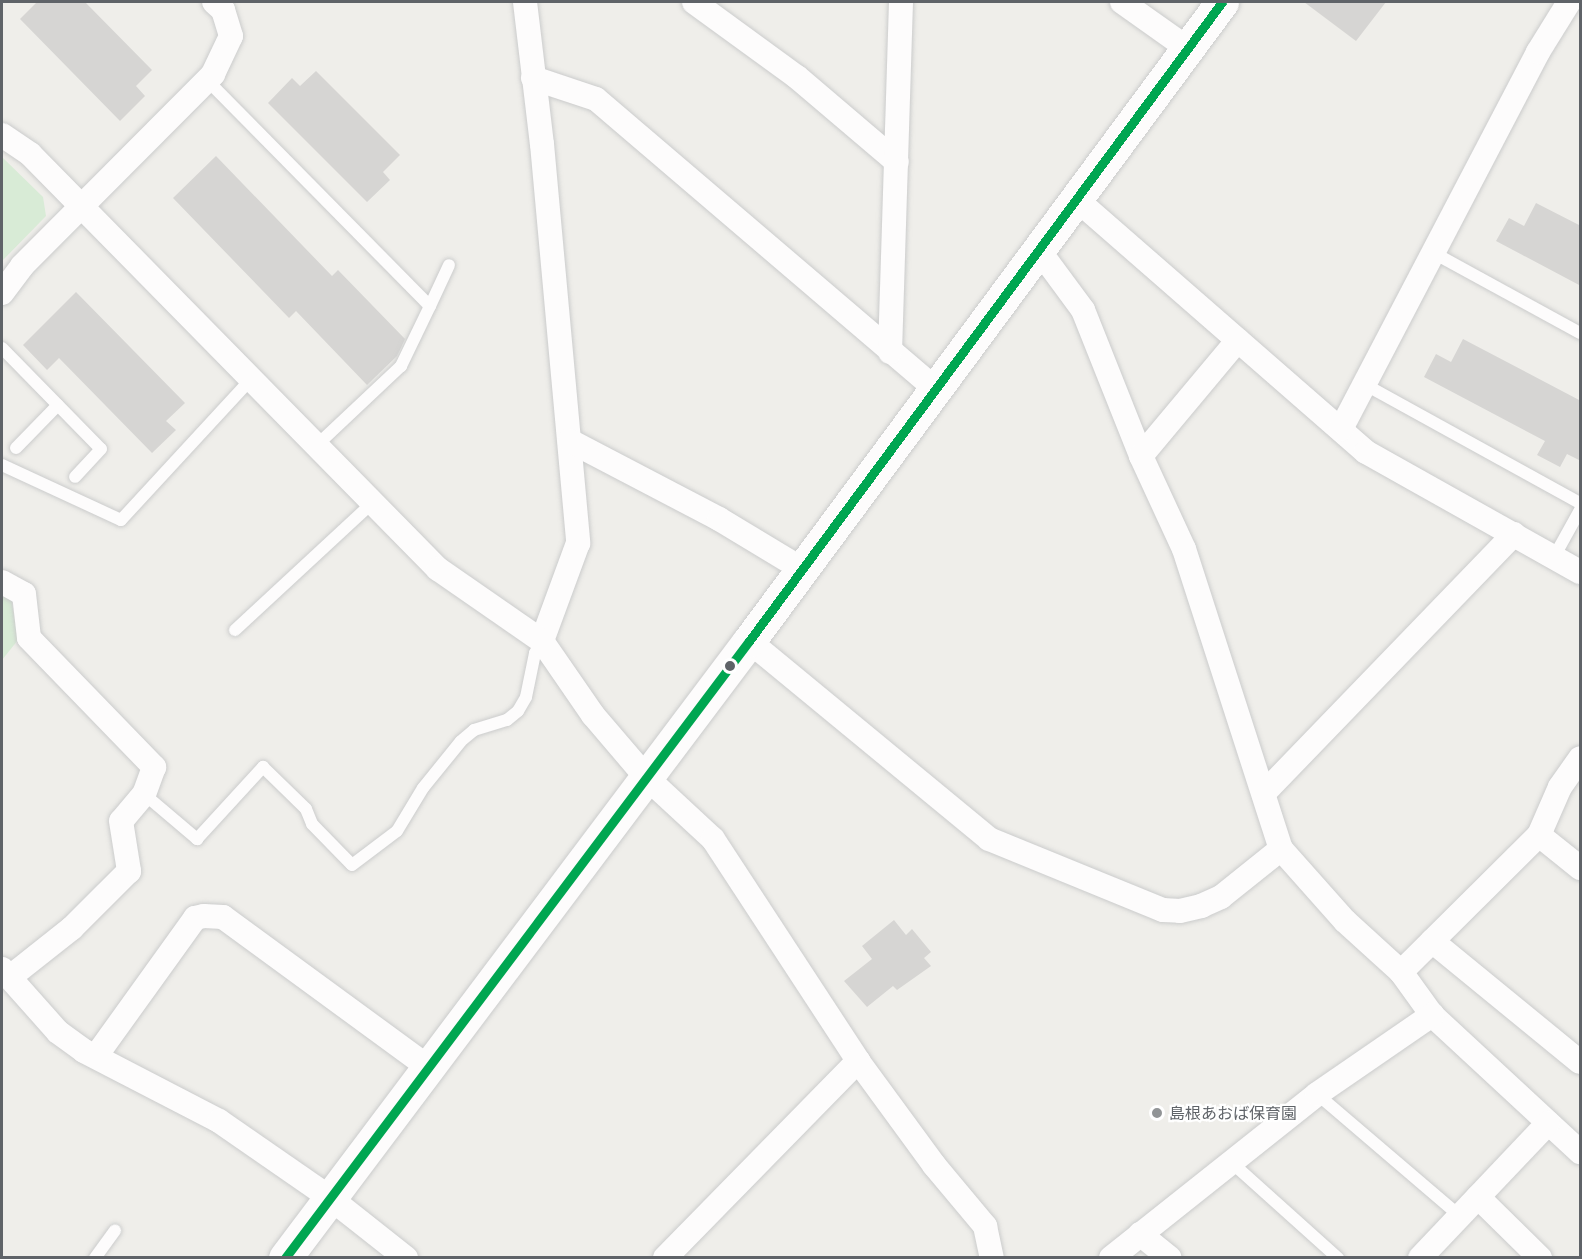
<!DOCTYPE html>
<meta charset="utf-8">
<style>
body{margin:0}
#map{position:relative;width:1582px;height:1259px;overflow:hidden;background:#efeeea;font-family:"IBM Plex Sans","Noto Sans JP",sans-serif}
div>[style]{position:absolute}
.green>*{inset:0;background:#d8ebd6}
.building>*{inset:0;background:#d6d5d3}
.roads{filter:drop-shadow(0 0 2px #cbcccc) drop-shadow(0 0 2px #cbcccc)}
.lane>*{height:12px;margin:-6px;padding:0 6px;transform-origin:6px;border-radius:6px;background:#fdfcfc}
.street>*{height:24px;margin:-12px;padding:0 12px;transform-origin:12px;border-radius:12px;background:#fdfcfc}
.secondary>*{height:33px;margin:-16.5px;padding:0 16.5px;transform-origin:16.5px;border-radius:16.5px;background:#fdfcfc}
.bus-1>*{height:9px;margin:-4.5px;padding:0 4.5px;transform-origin:4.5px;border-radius:4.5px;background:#00a651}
.dots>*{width:16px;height:16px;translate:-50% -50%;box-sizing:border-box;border:3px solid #fff;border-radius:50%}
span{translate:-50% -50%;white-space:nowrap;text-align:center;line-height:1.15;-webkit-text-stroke:4.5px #fff;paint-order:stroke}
.poi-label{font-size:16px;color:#5f6368}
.left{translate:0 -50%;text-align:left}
.frame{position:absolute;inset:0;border:3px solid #5f6368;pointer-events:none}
</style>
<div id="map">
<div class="green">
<div style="clip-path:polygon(2px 157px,43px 197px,46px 216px,2px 261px)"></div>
<div style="clip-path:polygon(2px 592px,11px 597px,18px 640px,2px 660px)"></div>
</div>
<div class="building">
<div style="clip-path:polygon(37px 2px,85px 2px,152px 70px,136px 86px,145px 96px,120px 121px,20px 19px)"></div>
<div style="clip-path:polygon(1304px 2px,1386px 2px,1356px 41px)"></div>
<div style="clip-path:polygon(316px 71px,400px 155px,383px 172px,390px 180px,367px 202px,268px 103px,292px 78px,300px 86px)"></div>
<div style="clip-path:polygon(216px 156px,332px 276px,338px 270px,405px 339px,397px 356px,367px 385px,296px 311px,289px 318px,173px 198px)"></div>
<div style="clip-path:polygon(1536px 203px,1581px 226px,1581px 286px,1496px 241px,1509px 218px,1524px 226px)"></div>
<div style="clip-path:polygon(76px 292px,185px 403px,166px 421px,176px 430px,152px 453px,59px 358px,47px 370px,23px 345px)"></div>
<div style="clip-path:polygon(1463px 339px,1581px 401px,1581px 461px,1567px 454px,1560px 467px,1537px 455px,1545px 441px,1424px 377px,1436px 354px,1451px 362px)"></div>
<div style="clip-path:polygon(894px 920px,906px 935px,912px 929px,931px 952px,924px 958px,931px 966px,897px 990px,893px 986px,867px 1007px,844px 981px,872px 959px,862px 946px)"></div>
</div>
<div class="roads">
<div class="lane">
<div style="left:207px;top:80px;width:317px;rotate:45.4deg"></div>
<div style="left:430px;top:306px;width:67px;rotate:115.8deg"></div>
<div style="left:401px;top:366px;width:117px;rotate:136.7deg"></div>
<div style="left:1432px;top:252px;width:169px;rotate:28.7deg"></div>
<div style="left:430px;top:306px;width:45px;rotate:-65.1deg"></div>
<div style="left:2px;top:348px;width:141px;rotate:45.6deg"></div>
<div style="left:101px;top:449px;width:38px;rotate:133deg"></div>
<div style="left:1364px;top:384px;width:247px;rotate:28.9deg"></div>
<div style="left:16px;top:448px;width:60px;rotate:-45.7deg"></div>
<div style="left:2px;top:465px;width:131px;rotate:24.8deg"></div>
<div style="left:121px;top:520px;width:192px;rotate:-47.3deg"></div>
<div style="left:1554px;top:557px;width:54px;rotate:-61deg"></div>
<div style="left:235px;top:630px;width:187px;rotate:-42.8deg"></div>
<div style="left:144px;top:794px;width:70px;rotate:40.3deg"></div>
<div style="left:197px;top:839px;width:98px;rotate:-47.5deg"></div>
<div style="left:263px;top:767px;width:60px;rotate:44.3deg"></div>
<div style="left:306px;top:809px;width:16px;rotate:68deg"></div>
<div style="left:312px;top:824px;width:57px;rotate:45.7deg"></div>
<div style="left:352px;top:865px;width:56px;rotate:-37.1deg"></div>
<div style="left:397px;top:831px;width:50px;rotate:-58.8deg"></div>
<div style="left:423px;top:788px;width:60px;rotate:-51deg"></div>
<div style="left:461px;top:741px;width:17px;rotate:-40deg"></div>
<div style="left:474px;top:730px;width:34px;rotate:-17deg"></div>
<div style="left:507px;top:720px;width:14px;rotate:-39deg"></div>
<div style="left:518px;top:711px;width:16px;rotate:-60deg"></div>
<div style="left:526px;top:697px;width:45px;rotate:-78.4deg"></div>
<div style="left:535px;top:653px;width:14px;rotate:-60deg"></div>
<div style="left:1317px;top:1094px;width:188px;rotate:40.5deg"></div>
<div style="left:1231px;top:1162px;width:144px;rotate:41.9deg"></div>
<div style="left:95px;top:1258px;width:34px;rotate:-54deg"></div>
</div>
<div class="street">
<div style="left:525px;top:2px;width:143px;rotate:83.2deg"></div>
<div style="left:542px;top:144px;width:401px;rotate:84.8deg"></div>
<div style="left:578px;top:543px;width:104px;rotate:110.2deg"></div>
<div style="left:694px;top:2px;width:127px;rotate:36.1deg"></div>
<div style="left:797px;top:77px;width:131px;rotate:40.4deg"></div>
<div style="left:1122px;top:2px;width:80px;rotate:35.3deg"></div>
<div style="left:533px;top:78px;width:66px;rotate:18.4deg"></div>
<div style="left:596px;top:99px;width:446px;rotate:40.5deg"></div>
<div style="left:2px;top:135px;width:34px;rotate:34deg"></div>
<div style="left:30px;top:154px;width:582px;rotate:45.49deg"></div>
<div style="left:438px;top:569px;width:126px;rotate:34.7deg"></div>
<div style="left:542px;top:641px;width:90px;rotate:55.4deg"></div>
<div style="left:593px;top:715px;width:82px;rotate:49.5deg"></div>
<div style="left:646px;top:777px;width:91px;rotate:42.8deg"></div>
<div style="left:713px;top:839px;width:265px;rotate:56.8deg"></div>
<div style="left:858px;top:1061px;width:129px;rotate:53.8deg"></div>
<div style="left:934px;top:1165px;width:80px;rotate:50.1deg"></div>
<div style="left:985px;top:1226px;width:33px;rotate:78deg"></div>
<div style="left:1076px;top:199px;width:385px;rotate:41.1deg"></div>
<div style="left:1366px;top:452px;width:245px;rotate:29.3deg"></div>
<div style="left:1038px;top:249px;width:76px;rotate:53.6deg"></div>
<div style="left:1083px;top:310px;width:157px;rotate:68.3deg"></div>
<div style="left:1141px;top:456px;width:102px;rotate:65.2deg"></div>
<div style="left:1184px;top:549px;width:315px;rotate:72.1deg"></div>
<div style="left:1281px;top:849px;width:96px;rotate:48.4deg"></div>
<div style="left:1345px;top:921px;width:76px;rotate:42.3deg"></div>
<div style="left:1401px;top:972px;width:53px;rotate:54.2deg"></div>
<div style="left:1432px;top:1015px;width:202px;rotate:42.8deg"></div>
<div style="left:2px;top:293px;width:34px;rotate:-53deg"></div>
<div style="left:22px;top:266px;width:271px;rotate:-45.1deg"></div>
<div style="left:213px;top:74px;width:42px;rotate:-64.7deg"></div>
<div style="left:231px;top:36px;width:27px;rotate:-107deg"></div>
<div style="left:223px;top:10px;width:12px;rotate:-138deg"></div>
<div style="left:890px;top:352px;width:350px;rotate:-88.2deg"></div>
<div style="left:1341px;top:429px;width:425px;rotate:-62.4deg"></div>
<div style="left:1538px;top:52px;width:59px;rotate:-58.2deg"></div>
<div style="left:570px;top:441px;width:168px;rotate:27.6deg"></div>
<div style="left:719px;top:519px;width:97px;rotate:31.1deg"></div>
<div style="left:1141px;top:456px;width:151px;rotate:-50.1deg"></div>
<div style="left:2px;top:582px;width:25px;rotate:29deg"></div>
<div style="left:24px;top:594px;width:44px;rotate:83.5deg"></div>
<div style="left:29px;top:638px;width:180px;rotate:45.9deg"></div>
<div style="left:154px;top:767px;width:29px;rotate:110deg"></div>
<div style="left:144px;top:794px;width:35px;rotate:130deg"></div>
<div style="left:121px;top:821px;width:51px;rotate:80.9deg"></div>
<div style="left:129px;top:871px;width:81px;rotate:135deg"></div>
<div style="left:72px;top:928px;width:80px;rotate:141.6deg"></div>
<div style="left:749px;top:641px;width:311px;rotate:39.5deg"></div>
<div style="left:989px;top:839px;width:188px;rotate:22.2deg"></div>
<div style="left:1163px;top:910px;width:17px;rotate:3deg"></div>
<div style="left:1180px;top:911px;width:22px;rotate:-13deg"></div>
<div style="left:1201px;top:906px;width:22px;rotate:-24deg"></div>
<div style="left:1221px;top:897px;width:77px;rotate:-38.7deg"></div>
<div style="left:1264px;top:793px;width:360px;rotate:-46deg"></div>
<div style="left:1539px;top:835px;width:53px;rotate:38.8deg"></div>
<div style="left:1432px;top:941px;width:191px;rotate:39.3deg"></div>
<div style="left:2px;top:969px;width:84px;rotate:48.4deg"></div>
<div style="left:58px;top:1032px;width:32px;rotate:36deg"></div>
<div style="left:84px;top:1051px;width:152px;rotate:27.4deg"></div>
<div style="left:219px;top:1121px;width:135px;rotate:34.7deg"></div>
<div style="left:330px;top:1198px;width:97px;rotate:38.3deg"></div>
<div style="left:1401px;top:972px;width:194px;rotate:-44.8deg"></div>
<div style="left:1539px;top:835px;width:52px;rotate:-66.4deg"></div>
<div style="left:1560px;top:787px;width:35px;rotate:-55deg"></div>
<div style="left:96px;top:1056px;width:170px;rotate:-54.3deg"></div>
<div style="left:195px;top:918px;width:9px;rotate:-13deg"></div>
<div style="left:204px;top:916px;width:19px;rotate:3deg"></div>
<div style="left:223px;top:917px;width:254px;rotate:36.2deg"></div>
<div style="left:1478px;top:1197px;width:87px;rotate:44.5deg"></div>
<div style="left:1140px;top:1234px;width:38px;rotate:39deg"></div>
<div style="left:665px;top:1258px;width:276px;rotate:-45.6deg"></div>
<div style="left:1111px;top:1258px;width:263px;rotate:-38.5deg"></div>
<div style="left:1317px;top:1094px;width:140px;rotate:-34.5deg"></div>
<div style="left:1420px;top:1258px;width:186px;rotate:-46.5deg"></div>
</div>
<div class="secondary">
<div style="left:285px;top:1258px;width:772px;rotate:-53.06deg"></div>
<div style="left:749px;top:641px;width:795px;rotate:-53.49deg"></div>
</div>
</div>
<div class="bus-1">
<div style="left:285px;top:1258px;width:772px;rotate:-53.06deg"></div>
<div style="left:749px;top:641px;width:795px;rotate:-53.49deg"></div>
</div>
<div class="dots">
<div style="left:730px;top:666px;background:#5f6368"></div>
<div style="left:1157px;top:1113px;background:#919496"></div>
</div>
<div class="poi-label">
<span class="left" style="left:1169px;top:1113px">島根あおば保育園</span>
</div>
<div class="frame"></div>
</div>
